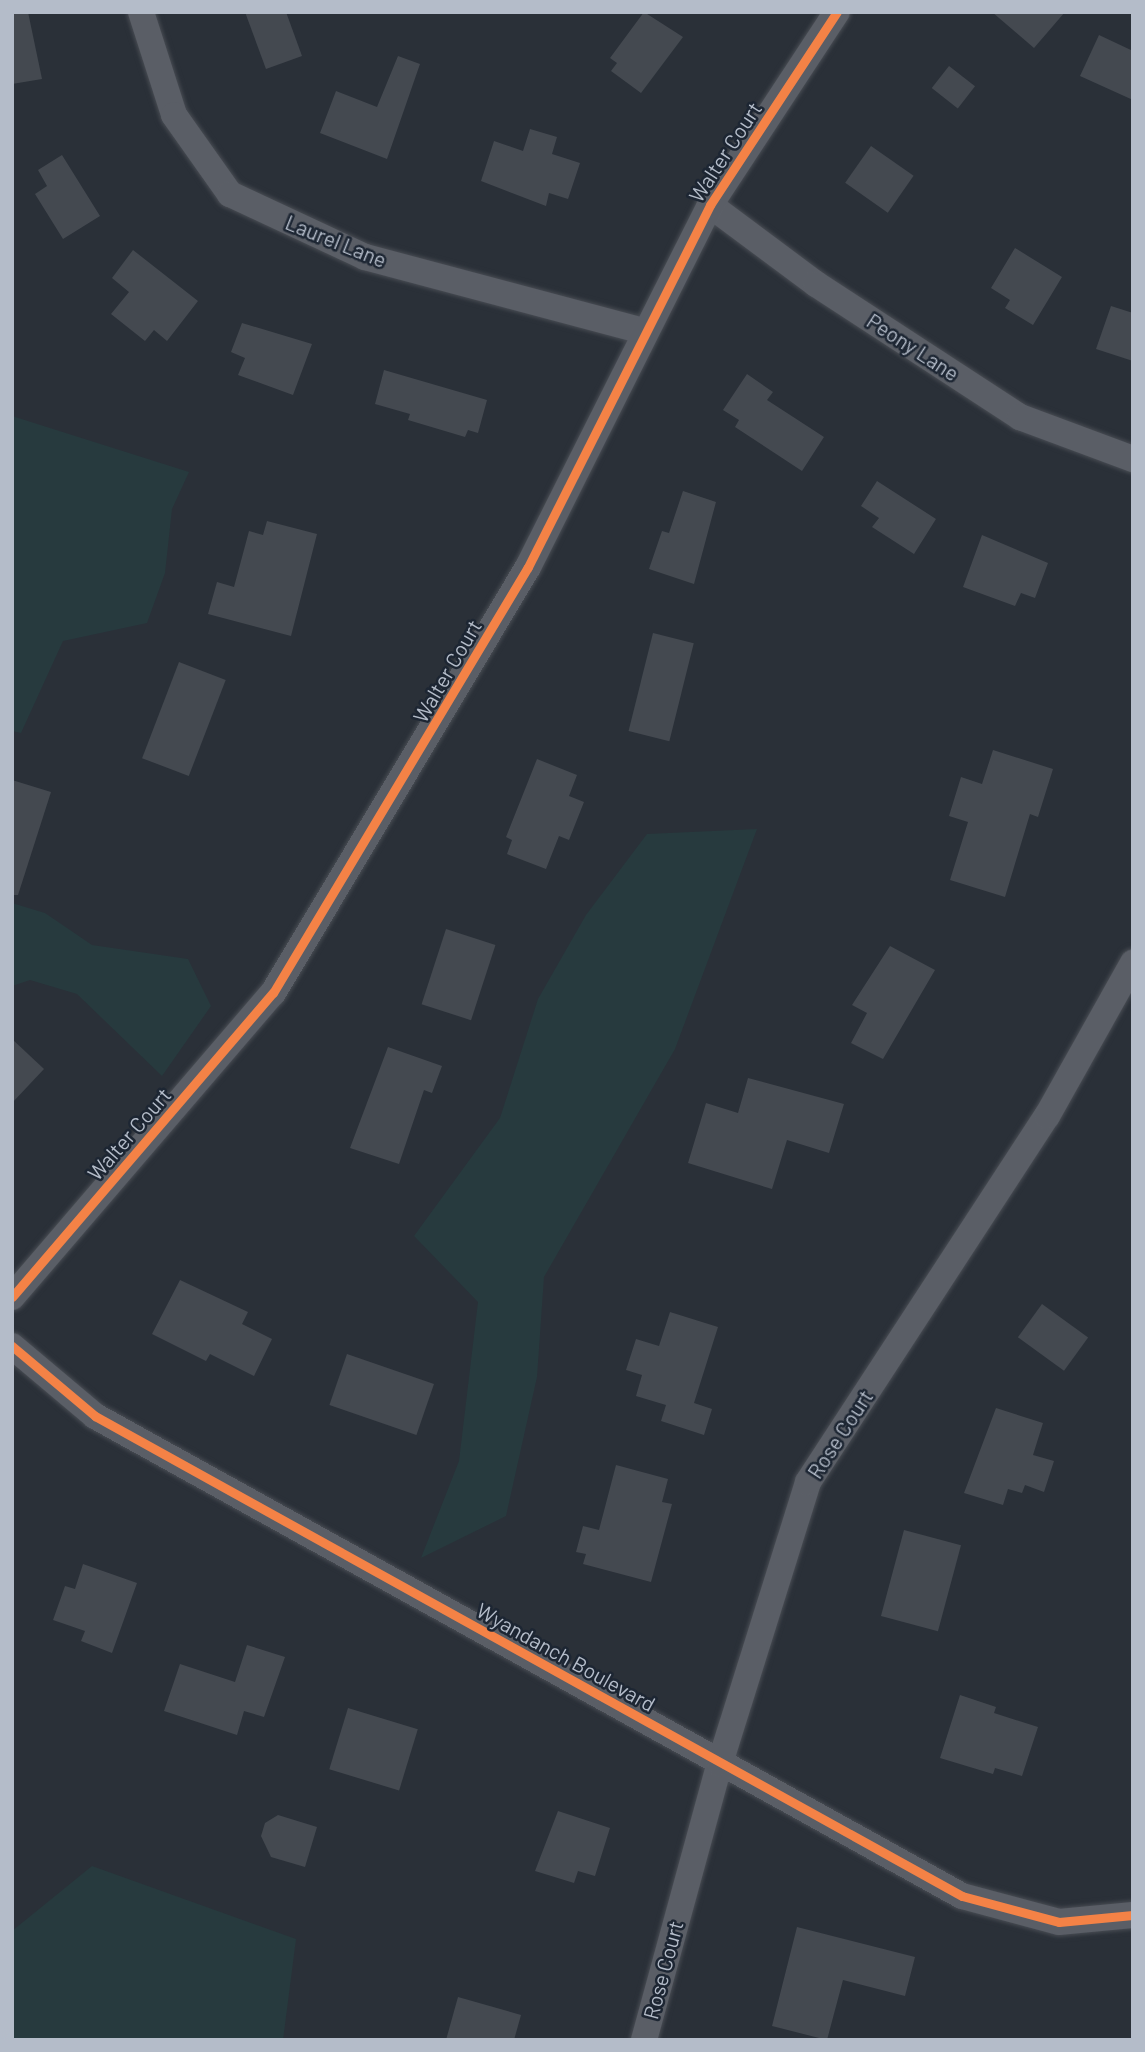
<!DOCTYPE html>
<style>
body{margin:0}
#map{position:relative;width:1145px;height:2052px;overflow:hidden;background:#2a3038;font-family:Barlow,sans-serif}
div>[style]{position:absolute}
.green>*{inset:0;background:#273a3e}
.building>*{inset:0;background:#444950;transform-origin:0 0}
.roads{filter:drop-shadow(0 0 2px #484c53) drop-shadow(0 0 2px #484c53)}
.minor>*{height:26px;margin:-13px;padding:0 13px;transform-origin:13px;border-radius:13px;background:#5a5e66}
.cycleway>*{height:9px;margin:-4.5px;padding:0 4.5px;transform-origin:4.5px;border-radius:4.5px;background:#f48246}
span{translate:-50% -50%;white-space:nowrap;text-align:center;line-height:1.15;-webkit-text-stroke:5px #1d2633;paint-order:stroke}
.street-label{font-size:21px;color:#b4bcc9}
.frame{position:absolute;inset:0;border:14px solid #b4bcc9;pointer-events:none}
</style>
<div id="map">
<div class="green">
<div style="clip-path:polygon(12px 416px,189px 472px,172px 509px,165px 573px,147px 623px,63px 641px,21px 733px,12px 731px)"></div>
<div style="clip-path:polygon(757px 829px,675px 1049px,544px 1277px,537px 1377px,506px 1516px,421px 1558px,459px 1461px,478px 1302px,414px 1236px,500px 1118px,538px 999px,586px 915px,647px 834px)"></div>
<div style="clip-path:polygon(12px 903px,45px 913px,92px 945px,188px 959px,211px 1006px,162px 1076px,77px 994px,30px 980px,12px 986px)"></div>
<div style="clip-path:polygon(92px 1866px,296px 1939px,283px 2040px,12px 2040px,12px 1931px)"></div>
</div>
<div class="building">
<div style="clip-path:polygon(12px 12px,28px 12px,42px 79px,12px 84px)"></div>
<div style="clip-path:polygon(245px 12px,286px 12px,302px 56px,266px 69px)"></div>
<div style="clip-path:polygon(644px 12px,683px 37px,641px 93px,611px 71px,617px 63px,610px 58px)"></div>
<div style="clip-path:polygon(992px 12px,1065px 12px,1034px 48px)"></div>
<div style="clip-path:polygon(1099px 35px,1133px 51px,1133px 100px,1080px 76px)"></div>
<div style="clip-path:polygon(398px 56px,420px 64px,387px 159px,320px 133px,336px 91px,377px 107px)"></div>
<div style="left:949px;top:66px;width:33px;height:28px;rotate:38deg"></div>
<div style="clip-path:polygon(530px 129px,557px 137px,552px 154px,580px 163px,568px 199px,549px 193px,546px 206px,481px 181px,494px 141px,523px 151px)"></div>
<div style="left:871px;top:146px;width:52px;height:45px;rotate:35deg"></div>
<div style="clip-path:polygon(62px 155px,100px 216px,63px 239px,35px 194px,47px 186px,38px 170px)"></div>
<div style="clip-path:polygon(1015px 248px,1062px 277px,1033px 325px,1005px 308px,1010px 300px,991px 288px)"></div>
<div style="clip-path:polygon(133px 250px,198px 301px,167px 341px,154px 330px,145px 341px,111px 314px,129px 292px,112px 278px)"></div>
<div style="clip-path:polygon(1111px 306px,1133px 313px,1133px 361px,1096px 349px)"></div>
<div style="clip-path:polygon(242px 323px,312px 344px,293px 395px,238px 375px,245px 358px,231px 352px)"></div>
<div style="clip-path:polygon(384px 370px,487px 400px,478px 433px,468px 430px,465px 437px,408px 420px,410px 414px,375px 404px)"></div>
<div style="clip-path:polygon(747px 374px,773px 392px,767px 400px,824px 437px,802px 471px,735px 427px,739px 420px,723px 410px)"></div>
<div style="clip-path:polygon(877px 481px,936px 519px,914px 554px,872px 527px,879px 518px,861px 506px)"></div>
<div style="clip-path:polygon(683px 491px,716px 502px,694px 584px,649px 569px,662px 531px,669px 533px)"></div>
<div style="clip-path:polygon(267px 521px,317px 534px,291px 636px,208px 614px,217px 582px,234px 587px,249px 531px,263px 535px)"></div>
<div style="clip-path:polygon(982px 535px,1048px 563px,1035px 598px,1021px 593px,1015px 606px,963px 587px)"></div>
<div style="left:653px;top:633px;width:42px;height:101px;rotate:14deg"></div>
<div style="left:179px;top:662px;width:50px;height:103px;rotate:21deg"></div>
<div style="clip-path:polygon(993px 750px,1053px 769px,1038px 817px,1030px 814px,1005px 897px,950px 880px,968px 822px,949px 816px,961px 777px,982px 784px)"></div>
<div style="clip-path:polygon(537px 759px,577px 775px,569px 796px,584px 802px,569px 840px,559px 836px,546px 869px,507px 854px,512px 840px,506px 837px)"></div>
<div style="clip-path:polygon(12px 780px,51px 792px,18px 895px,12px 895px)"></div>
<div style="left:446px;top:929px;width:52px;height:79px;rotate:18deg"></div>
<div style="clip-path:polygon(890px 946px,935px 970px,883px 1059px,851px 1043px,867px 1013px,852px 1005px)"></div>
<div style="clip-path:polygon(12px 1039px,44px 1069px,12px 1103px)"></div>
<div style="clip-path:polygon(388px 1047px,442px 1066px,432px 1093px,424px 1090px,399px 1164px,350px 1148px)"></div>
<div style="clip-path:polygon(748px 1078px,844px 1104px,829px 1153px,787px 1140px,772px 1189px,688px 1163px,706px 1103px,738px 1113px)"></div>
<div style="clip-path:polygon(180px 1280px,248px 1312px,242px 1324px,272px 1339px,254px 1376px,210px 1354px,206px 1361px,152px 1334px)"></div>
<div style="left:1042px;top:1304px;width:57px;height:41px;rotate:36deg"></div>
<div style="clip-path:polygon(670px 1312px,718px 1327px,694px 1403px,712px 1409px,704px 1435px,661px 1421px,666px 1405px,636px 1396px,642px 1375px,626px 1370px,636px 1339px,659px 1346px)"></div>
<div style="left:347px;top:1354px;width:92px;height:54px;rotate:19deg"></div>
<div style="clip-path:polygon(996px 1408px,1043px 1423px,1033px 1455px,1054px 1461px,1044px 1492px,1025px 1485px,1022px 1493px,1008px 1489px,1003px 1505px,964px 1493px)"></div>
<div style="clip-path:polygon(616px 1465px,668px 1479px,662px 1502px,672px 1504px,651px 1582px,583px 1564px,586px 1554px,576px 1552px,583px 1526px,599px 1530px)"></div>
<div style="left:904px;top:1530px;width:59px;height:89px;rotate:15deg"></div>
<div style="clip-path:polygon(83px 1564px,137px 1583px,112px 1653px,81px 1641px,85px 1631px,53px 1620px,65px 1586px,75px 1589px)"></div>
<div style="clip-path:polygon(247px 1645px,285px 1657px,264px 1717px,244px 1711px,237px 1735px,164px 1711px,180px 1664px,235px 1682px)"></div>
<div style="clip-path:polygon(960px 1695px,996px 1707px,994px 1713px,1038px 1727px,1022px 1776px,995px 1768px,993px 1774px,940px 1758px)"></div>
<div style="left:348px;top:1708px;width:73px;height:64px;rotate:17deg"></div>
<div style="clip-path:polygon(558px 1811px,610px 1828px,595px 1876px,578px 1871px,574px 1883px,535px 1871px)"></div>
<div style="clip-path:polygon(278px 1815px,317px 1827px,305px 1867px,271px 1857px,261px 1836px,265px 1823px)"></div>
<div style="clip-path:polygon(797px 1927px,915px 1957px,905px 1996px,843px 1980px,827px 2040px,772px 2026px)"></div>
<div style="clip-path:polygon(458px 1997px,521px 2015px,514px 2040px,446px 2040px)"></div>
</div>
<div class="roads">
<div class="minor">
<div style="left:141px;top:12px;width:108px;rotate:72.2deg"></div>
<div style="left:174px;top:115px;width:97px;rotate:54.7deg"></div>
<div style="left:230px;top:194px;width:149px;rotate:25deg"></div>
<div style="left:365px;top:257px;width:289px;rotate:14.9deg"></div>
<div style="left:710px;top:205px;width:132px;rotate:36.7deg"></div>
<div style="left:816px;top:284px;width:244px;rotate:33.1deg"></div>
<div style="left:1020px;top:417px;width:121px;rotate:20.4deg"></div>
<div style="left:12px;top:1297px;width:401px;rotate:-49.4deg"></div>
<div style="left:273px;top:993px;width:496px;rotate:-59.1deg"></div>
<div style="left:528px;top:567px;width:405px;rotate:-63.3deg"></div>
<div style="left:710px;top:205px;width:231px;rotate:-56.7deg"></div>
<div style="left:12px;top:1346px;width:109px;rotate:40.1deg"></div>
<div style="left:95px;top:1416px;width:991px;rotate:28.97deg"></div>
<div style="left:962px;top:1896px;width:100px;rotate:15deg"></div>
<div style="left:1059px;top:1922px;width:74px;rotate:-5.4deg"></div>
<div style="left:644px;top:2040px;width:287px;rotate:-74.7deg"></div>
<div style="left:720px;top:1763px;width:294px;rotate:-72.6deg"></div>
<div style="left:808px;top:1482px;width:437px;rotate:-56.9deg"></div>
<div style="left:1047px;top:1116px;width:176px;rotate:-60.7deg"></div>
</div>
</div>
<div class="cycleway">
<div style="left:12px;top:1297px;width:401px;rotate:-49.4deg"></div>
<div style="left:273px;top:993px;width:496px;rotate:-59.1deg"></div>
<div style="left:528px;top:567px;width:405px;rotate:-63.3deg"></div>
<div style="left:710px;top:205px;width:231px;rotate:-56.7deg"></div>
<div style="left:12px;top:1346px;width:109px;rotate:40.1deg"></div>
<div style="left:95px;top:1416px;width:991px;rotate:28.97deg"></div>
<div style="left:962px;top:1896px;width:100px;rotate:15deg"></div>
<div style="left:1059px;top:1922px;width:74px;rotate:-5.4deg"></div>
</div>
<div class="street-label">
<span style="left:725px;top:152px;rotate:-57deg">Walter Court</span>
<span style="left:336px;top:241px;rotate:22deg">Laurel Lane</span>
<span style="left:913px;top:347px;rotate:33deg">Peony Lane</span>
<span style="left:447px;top:671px;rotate:-60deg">Walter Court</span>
<span style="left:129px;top:1134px;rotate:-49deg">Walter Court</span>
<span style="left:840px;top:1434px;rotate:-57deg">Rose Court</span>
<span style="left:566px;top:1657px;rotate:29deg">Wyandanch Boulevard</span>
<span style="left:663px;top:1970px;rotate:-75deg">Rose Court</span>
</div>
<div class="frame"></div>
</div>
